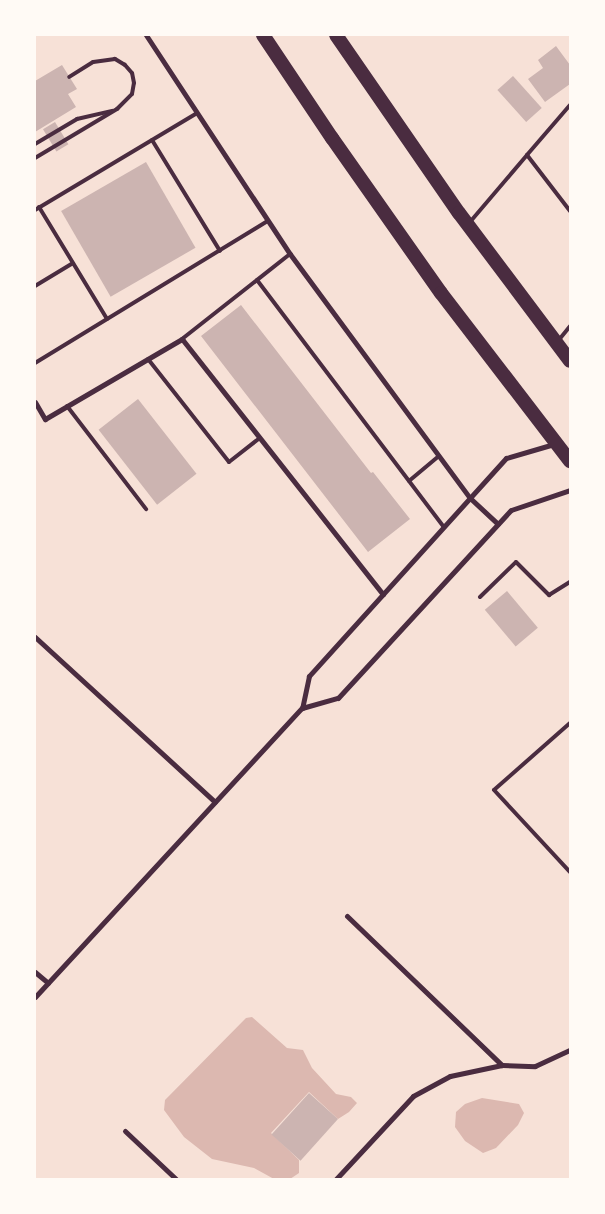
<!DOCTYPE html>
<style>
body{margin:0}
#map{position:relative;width:605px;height:1214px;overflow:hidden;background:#f7e1d7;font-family:Cabin,sans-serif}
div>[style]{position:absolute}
.water>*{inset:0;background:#dcb8b0}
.building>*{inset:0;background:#ccb4b1;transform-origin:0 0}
.service>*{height:4px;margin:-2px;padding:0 2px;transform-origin:2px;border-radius:2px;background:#4a2c40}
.minor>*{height:5px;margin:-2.5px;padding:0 2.5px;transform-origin:2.5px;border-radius:2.5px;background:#4a2c40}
.trunk>*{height:14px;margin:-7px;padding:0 7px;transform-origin:7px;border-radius:7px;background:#4a2c40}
span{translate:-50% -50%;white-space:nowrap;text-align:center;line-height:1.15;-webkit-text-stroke:4.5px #fffaf5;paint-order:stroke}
.frame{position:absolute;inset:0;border:36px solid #fffaf5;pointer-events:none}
</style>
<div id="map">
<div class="water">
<div style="clip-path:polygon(252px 1017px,287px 1048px,303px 1050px,312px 1068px,336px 1094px,351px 1097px,357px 1103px,349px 1112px,338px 1119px,309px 1092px,271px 1133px,299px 1160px,299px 1173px,290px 1179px,274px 1179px,254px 1168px,212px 1159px,184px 1137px,164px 1110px,165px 1100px,246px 1018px)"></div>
<div style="clip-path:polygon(482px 1098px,519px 1104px,524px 1113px,518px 1125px,496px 1148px,483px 1153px,465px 1141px,455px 1127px,456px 1112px,465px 1104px)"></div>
</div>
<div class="building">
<div style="clip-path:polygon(556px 46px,570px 65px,570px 84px,545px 102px,528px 79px,543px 68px,538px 60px)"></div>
<div style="clip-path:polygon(62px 65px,77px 89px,68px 94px,76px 107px,35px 132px,35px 81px)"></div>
<div style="left:513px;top:76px;width:43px;height:21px;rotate:48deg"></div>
<div style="left:55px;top:122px;width:26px;height:14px;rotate:59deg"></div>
<div style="left:146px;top:162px;width:99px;height:98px;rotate:60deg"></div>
<div style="clip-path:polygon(241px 305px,371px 473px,373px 472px,410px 519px,368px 552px,201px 336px)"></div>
<div style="left:138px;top:399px;width:95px;height:50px;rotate:52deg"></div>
<div style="left:507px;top:591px;width:48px;height:29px;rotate:50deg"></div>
<div style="left:309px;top:1093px;width:39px;height:56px;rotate:42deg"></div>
</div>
<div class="service">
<div style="left:570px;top:105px;width:66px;rotate:130.7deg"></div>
<div style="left:527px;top:155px;width:71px;rotate:52.5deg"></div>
<div style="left:152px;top:140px;width:130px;rotate:58.5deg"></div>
<div style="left:35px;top:144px;width:49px;rotate:-30.8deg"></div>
<div style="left:77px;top:119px;width:36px;rotate:-13deg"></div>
<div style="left:35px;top:158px;width:96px;rotate:-30.9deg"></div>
<div style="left:117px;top:109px;width:21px;rotate:-45deg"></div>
<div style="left:132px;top:94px;width:11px;rotate:-80deg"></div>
<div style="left:134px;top:83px;width:10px;rotate:-101deg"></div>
<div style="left:132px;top:73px;width:11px;rotate:-131deg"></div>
<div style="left:125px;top:65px;width:12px;rotate:-149deg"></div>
<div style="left:115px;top:59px;width:22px;rotate:172deg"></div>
<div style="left:93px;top:62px;width:28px;rotate:148deg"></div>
<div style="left:39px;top:207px;width:131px;rotate:58.7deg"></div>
<div style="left:35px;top:210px;width:189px;rotate:-30.9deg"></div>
<div style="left:470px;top:222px;width:88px;rotate:-49.6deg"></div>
<div style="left:257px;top:280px;width:310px;rotate:52.9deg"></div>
<div style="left:35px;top:286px;width:44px;rotate:-31.2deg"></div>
<div style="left:182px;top:339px;width:137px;rotate:-38.2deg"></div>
<div style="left:558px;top:341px;width:19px;rotate:-51deg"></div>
<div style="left:148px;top:359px;width:131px;rotate:51.8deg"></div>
<div style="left:229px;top:462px;width:39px;rotate:-38deg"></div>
<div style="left:35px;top:363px;width:273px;rotate:-31.4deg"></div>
<div style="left:67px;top:406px;width:130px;rotate:52.5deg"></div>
<div style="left:409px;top:481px;width:39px;rotate:-40deg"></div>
<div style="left:480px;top:597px;width:50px;rotate:-44.2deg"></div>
<div style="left:516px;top:562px;width:47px;rotate:45deg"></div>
<div style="left:549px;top:595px;width:25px;rotate:-32deg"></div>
<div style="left:570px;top:723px;width:101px;rotate:138.6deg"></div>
<div style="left:494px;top:790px;width:112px;rotate:47.2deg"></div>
</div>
<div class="minor">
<div style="left:146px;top:35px;width:262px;rotate:56.7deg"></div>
<div style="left:290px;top:254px;width:303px;rotate:53.6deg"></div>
<div style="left:470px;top:498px;width:38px;rotate:43deg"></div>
<div style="left:35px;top:402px;width:20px;rotate:60deg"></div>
<div style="left:45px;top:419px;width:159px;rotate:-30.3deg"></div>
<div style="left:182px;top:339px;width:325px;rotate:51.8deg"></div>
<div style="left:554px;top:444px;width:50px;rotate:163.7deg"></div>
<div style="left:506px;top:458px;width:294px;rotate:132.1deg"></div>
<div style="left:309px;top:676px;width:33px;rotate:102deg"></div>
<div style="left:302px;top:708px;width:37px;rotate:-16deg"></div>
<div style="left:338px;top:698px;width:255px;rotate:-47.4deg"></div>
<div style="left:511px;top:510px;width:62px;rotate:-18.7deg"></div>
<div style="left:35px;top:637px;width:244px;rotate:42.5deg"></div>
<div style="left:347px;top:916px;width:215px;rotate:43.9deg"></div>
<div style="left:35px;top:972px;width:17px;rotate:40deg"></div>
<div style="left:35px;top:997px;width:393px;rotate:-47.3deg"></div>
<div style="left:125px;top:1131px;width:70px;rotate:43.3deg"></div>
<div style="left:336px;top:1179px;width:113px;rotate:-47.1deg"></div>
<div style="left:413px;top:1096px;width:42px;rotate:-28.4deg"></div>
<div style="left:450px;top:1076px;width:53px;rotate:-11.9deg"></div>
<div style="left:502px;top:1065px;width:33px;rotate:2deg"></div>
<div style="left:535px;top:1066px;width:38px;rotate:-25deg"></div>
</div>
<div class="trunk">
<div style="left:263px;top:35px;width:124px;rotate:56.2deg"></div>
<div style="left:332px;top:138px;width:189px;rotate:54.9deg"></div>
<div style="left:441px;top:293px;width:212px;rotate:52.5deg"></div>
<div style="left:336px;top:35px;width:216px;rotate:55.4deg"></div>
<div style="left:459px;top:213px;width:185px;rotate:53.1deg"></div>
</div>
<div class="frame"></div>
</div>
